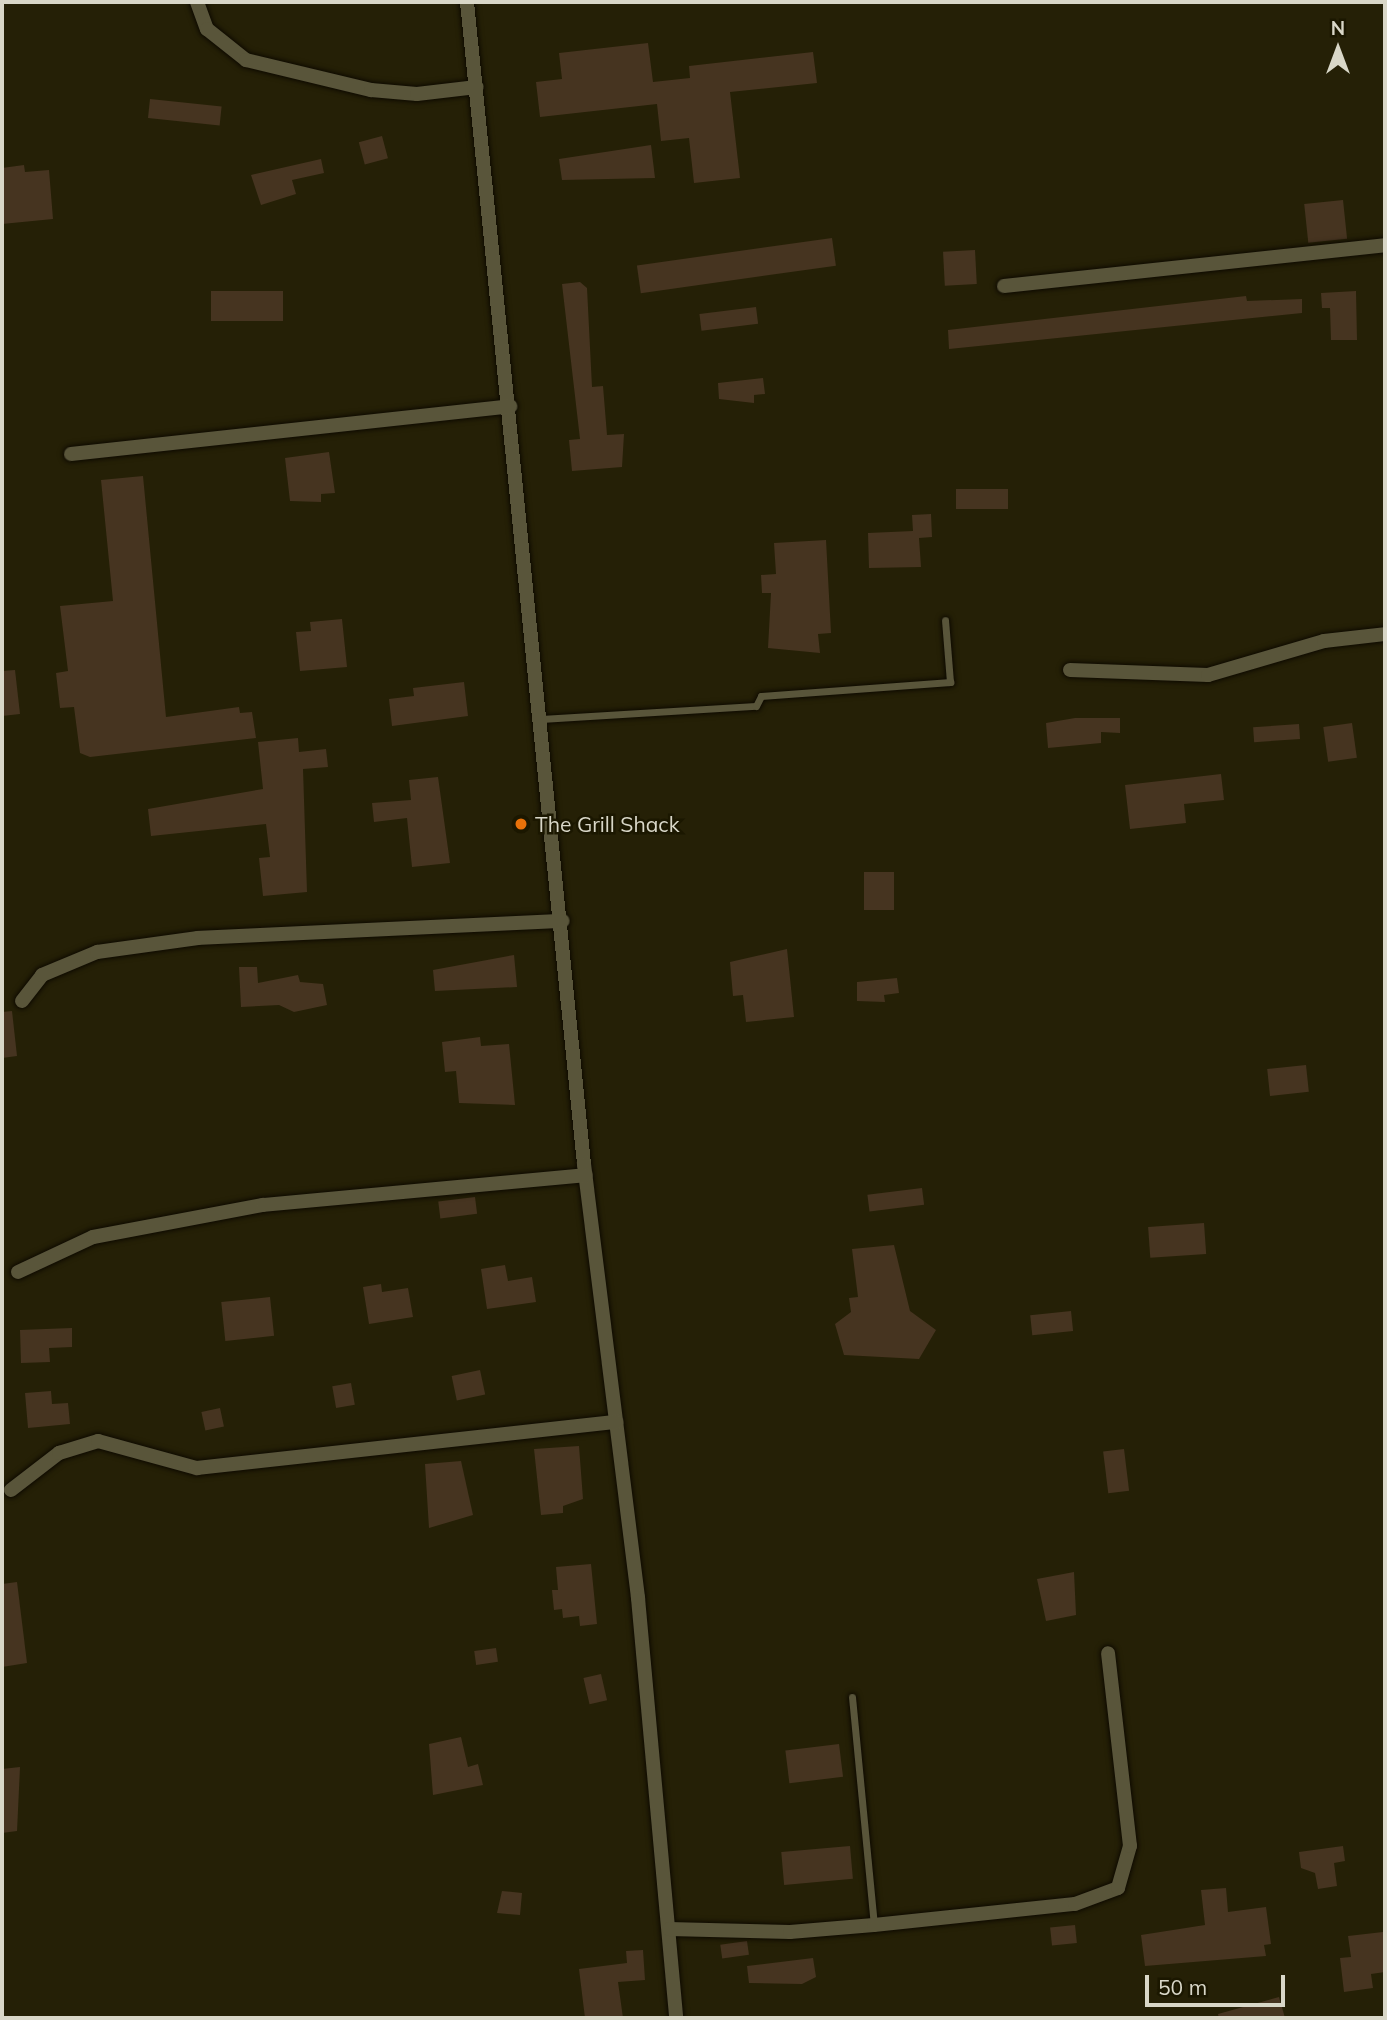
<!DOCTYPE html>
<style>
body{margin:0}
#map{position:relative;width:1387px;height:2020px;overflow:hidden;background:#252006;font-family:Mulish,sans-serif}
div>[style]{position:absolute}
.building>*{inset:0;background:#463420;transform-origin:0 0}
.roads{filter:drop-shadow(0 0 2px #0e0a00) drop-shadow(0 0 2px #0e0a00)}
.lane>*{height:7px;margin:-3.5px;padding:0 3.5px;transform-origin:3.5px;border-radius:3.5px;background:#59553a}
.street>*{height:14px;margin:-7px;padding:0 7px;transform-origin:7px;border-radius:7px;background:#59553a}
.dots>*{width:19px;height:19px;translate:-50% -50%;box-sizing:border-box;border:4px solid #1b1700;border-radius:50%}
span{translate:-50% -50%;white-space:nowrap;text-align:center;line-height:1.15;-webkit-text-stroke:5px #1b1700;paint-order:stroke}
.poi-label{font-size:21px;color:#d9d7c8}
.left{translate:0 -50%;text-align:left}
.frame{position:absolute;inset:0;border:4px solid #d9d7c8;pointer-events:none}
.north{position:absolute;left:1303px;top:14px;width:70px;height:70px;-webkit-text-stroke:5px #1b1700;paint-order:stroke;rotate:0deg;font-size:19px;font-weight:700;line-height:28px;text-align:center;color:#d9d7c8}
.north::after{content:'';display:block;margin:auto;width:24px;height:32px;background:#d9d7c8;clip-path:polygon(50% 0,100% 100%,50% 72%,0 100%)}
.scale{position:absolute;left:1145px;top:1975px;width:140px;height:32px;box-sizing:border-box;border:4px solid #d9d7c8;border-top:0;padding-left:9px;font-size:21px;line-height:24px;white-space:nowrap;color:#d9d7c8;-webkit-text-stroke:5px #1b1700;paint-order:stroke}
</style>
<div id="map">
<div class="building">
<div style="clip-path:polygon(648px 43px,653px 82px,690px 78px,689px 66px,813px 52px,817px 83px,730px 92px,740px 178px,694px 183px,689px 138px,661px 141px,657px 104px,540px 117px,536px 82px,562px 79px,559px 53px)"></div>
<div style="left:150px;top:99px;width:72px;height:19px;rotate:6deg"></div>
<div style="left:382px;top:136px;width:23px;height:24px;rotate:75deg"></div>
<div style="clip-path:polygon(651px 145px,655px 178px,562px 180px,559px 159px)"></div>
<div style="clip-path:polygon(321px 159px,324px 173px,292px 180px,296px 194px,261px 205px,251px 175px)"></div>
<div style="clip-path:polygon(24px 165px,25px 172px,49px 170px,53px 219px,2px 224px,2px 168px)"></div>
<div style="left:1343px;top:200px;width:39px;height:39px;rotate:84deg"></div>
<div style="left:832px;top:238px;width:28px;height:197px;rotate:82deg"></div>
<div style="left:975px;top:250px;width:34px;height:32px;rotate:87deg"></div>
<div style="clip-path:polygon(580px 282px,587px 288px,592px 387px,603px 386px,607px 435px,624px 434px,622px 467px,572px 471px,569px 440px,580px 439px,562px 284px)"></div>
<div style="left:211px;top:291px;width:72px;height:30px"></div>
<div style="clip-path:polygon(1356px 291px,1357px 340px,1331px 340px,1330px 308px,1322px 308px,1321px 293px)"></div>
<div style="clip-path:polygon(1246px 296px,1247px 301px,1302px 299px,1302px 313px,949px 349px,948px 330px)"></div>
<div style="left:756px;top:307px;width:17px;height:57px;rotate:83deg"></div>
<div style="clip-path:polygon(763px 378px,765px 394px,754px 395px,754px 403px,719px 399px,718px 383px)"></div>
<div style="clip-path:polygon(329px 452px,335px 493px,321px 494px,321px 502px,290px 501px,285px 458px)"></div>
<div style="clip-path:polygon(143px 476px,166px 717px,239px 707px,240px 713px,252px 712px,256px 738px,90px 757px,80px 753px,74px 707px,60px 708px,56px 673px,68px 671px,60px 606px,113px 601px,101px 480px)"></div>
<div style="left:1008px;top:489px;width:20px;height:52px;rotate:90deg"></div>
<div style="clip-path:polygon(931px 514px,932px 537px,919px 538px,921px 567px,869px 568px,868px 533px,913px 531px,912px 515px)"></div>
<div style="clip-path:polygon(826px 540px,831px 633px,818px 634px,820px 653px,768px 648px,771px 593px,762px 593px,761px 575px,776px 574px,774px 543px)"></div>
<div style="clip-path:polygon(342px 619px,347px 667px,300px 671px,296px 632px,311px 631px,310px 622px)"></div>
<div style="clip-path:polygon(15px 670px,20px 714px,2px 716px,2px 671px)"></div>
<div style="clip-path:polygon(464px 682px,468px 716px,392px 726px,389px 699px,414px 696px,413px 688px)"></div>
<div style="clip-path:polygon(1075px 718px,1120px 718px,1120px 733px,1101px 732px,1101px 743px,1048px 748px,1046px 723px)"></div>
<div style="left:1352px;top:723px;width:35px;height:29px;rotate:82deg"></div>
<div style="left:1299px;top:724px;width:15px;height:46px;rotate:86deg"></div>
<div style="clip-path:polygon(298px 738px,299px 752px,326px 749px,328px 767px,303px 769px,307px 892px,263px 896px,259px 858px,270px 857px,266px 824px,151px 836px,148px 809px,263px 789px,258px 742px)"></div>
<div style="clip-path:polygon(1221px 774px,1224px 800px,1184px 804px,1186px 823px,1130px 829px,1125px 785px)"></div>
<div style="clip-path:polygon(438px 777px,450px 863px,412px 867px,407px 818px,374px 822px,372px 803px,411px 800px,409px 780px)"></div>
<div style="left:864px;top:872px;width:30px;height:38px"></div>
<div style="clip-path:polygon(787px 949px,794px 1017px,746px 1022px,743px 995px,733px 996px,730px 962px)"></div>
<div style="clip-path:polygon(514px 955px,517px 987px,435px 991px,433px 970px)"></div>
<div style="clip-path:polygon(239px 967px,257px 967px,258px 983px,298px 975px,300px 982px,323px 984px,327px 1005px,294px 1012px,279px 1005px,241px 1007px)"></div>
<div style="clip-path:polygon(897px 978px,899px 993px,884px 995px,885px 1002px,857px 1001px,857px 982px)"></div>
<div style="clip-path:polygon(12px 1011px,17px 1056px,2px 1058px,2px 1012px)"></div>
<div style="clip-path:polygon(480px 1037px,481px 1046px,509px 1044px,515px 1105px,459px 1103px,456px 1071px,445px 1072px,442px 1042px)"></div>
<div style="left:1306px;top:1065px;width:27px;height:39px;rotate:84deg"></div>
<div style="left:922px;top:1188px;width:17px;height:55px;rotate:83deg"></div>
<div style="left:475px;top:1197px;width:17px;height:37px;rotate:83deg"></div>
<div style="left:1204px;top:1223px;width:31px;height:56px;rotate:86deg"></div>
<div style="clip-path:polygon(894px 1245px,910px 1311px,936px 1330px,919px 1359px,844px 1355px,835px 1324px,851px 1312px,849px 1298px,858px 1297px,852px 1249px)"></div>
<div style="clip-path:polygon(505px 1265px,508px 1281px,532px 1277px,536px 1302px,487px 1309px,481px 1269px)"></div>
<div style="clip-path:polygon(381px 1284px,382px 1292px,408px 1288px,413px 1317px,369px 1324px,363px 1287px)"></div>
<div style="left:270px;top:1297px;width:39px;height:49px;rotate:84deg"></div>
<div style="left:1071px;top:1311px;width:20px;height:41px;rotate:84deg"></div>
<div style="clip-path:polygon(72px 1328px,72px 1347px,49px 1348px,50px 1362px,21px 1363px,20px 1330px)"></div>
<div style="left:480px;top:1370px;width:25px;height:29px;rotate:78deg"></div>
<div style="left:351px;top:1383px;width:22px;height:19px;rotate:80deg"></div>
<div style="clip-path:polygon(51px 1391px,52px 1404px,68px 1403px,70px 1424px,28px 1428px,25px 1393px)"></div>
<div style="left:220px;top:1408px;width:19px;height:19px;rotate:78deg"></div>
<div style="clip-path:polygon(579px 1446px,583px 1499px,563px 1506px,563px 1513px,541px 1515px,534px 1449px)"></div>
<div style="left:1124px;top:1449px;width:42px;height:21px;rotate:83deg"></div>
<div style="clip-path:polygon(461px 1461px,473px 1515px,429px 1528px,425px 1464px)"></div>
<div style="clip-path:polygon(591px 1564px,597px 1624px,580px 1626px,579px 1616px,563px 1618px,562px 1609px,554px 1610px,552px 1590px,558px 1590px,556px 1567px)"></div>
<div style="clip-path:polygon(1074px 1572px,1076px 1615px,1046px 1621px,1037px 1579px)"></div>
<div style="clip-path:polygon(17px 1582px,27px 1663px,2px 1667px,2px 1584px)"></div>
<div style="left:496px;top:1648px;width:14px;height:22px;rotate:82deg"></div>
<div style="left:601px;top:1674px;width:27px;height:18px;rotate:77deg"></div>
<div style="clip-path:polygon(461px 1737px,468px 1767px,478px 1764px,483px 1785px,433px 1795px,429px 1744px)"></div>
<div style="left:839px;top:1744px;width:33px;height:54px;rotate:83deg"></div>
<div style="clip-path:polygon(20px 1767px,17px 1831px,2px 1833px,2px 1769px)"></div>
<div style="left:850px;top:1846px;width:33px;height:69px;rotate:85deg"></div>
<div style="clip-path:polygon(1343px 1846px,1345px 1861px,1334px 1863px,1337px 1886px,1318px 1889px,1315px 1873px,1301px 1868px,1299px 1852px)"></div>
<div style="clip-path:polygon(1226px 1888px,1228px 1912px,1266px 1907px,1271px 1944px,1264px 1945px,1266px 1956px,1145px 1966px,1141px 1935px,1205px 1925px,1201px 1890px)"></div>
<div style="clip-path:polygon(502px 1891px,522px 1893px,520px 1915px,497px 1913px)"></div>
<div style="left:1075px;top:1925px;width:18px;height:25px;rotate:84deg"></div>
<div style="clip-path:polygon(1383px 1932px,1385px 1972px,1371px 1974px,1373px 1988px,1344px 1992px,1340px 1958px,1351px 1957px,1348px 1936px)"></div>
<div style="left:747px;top:1941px;width:14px;height:27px;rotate:82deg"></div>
<div style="clip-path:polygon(643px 1950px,645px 1980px,618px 1982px,623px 2018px,585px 2018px,579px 1969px,627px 1963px,626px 1951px)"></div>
<div style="clip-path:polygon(813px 1958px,816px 1977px,802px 1984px,749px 1983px,747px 1966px)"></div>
<div style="clip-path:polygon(1279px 1997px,1285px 2018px,1219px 2018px,1218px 2014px)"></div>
</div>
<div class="roads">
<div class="lane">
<div style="left:541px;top:719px;width:215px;rotate:-3.5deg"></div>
<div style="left:756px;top:706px;width:11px;rotate:-63deg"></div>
<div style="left:761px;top:696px;width:190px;rotate:-4.2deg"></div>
<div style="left:950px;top:682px;width:62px;rotate:-94.6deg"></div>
<div style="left:852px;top:1697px;width:228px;rotate:84.5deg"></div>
</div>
<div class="street">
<div style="left:197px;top:2px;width:29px;rotate:70deg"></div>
<div style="left:207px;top:29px;width:50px;rotate:38.5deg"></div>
<div style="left:246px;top:60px;width:129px;rotate:13.5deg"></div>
<div style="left:371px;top:90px;width:46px;rotate:5deg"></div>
<div style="left:417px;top:94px;width:60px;rotate:-6.7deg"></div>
<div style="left:467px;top:2px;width:1168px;rotate:84.25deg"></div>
<div style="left:584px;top:1164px;width:437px;rotate:82.9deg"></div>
<div style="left:638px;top:1598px;width:422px;rotate:84.8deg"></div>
<div style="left:1004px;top:286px;width:383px;rotate:-6.1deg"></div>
<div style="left:71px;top:454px;width:442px;rotate:-6.2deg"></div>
<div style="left:1070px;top:670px;width:138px;rotate:2.1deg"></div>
<div style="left:1208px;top:675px;width:121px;rotate:-16.3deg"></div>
<div style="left:1324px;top:641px;width:61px;rotate:-6.5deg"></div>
<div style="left:22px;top:1001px;width:33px;rotate:-52deg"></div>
<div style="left:42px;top:975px;width:60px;rotate:-22.7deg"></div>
<div style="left:97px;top:952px;width:102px;rotate:-7.9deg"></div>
<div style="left:198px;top:938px;width:365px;rotate:-2.7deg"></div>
<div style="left:18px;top:1272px;width:83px;rotate:-25deg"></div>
<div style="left:93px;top:1237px;width:173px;rotate:-10.7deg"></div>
<div style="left:263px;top:1205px;width:324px;rotate:-5.3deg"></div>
<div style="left:11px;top:1490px;width:61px;rotate:-37.6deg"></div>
<div style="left:59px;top:1453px;width:41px;rotate:-17.1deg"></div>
<div style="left:98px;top:1441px;width:103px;rotate:15.3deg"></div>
<div style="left:197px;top:1468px;width:422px;rotate:-6.3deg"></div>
<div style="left:669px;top:1929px;width:121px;rotate:1.4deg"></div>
<div style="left:790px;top:1932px;width:84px;rotate:-4.8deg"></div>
<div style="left:874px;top:1925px;width:202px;rotate:-6deg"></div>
<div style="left:1075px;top:1904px;width:46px;rotate:-20.4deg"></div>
<div style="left:1118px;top:1888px;width:44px;rotate:-74.1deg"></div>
<div style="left:1130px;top:1846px;width:194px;rotate:-96.5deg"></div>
</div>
</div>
<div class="dots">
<div style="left:521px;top:824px;background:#e8710a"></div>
</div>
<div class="poi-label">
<span class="left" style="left:535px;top:824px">The Grill Shack</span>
</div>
<div class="frame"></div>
<div class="north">N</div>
<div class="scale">50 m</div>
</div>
